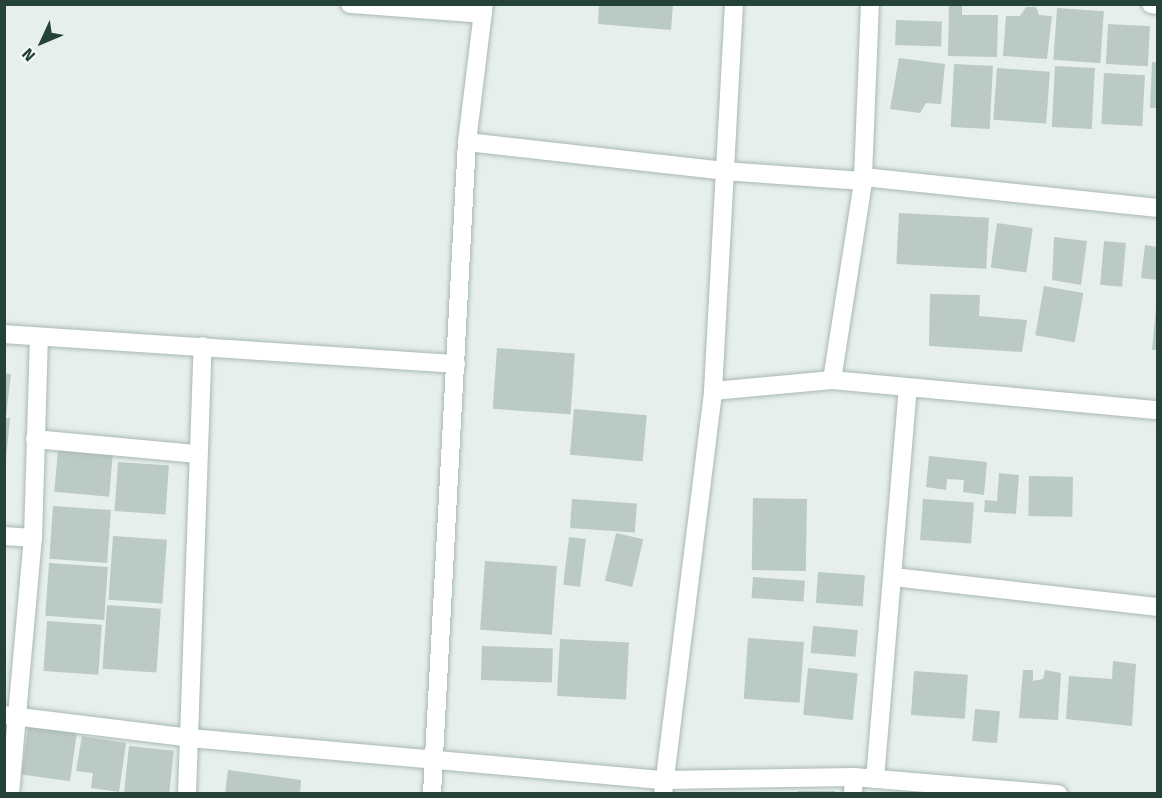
<!DOCTYPE html>
<style>
body{margin:0}
#map{position:relative;width:1162px;height:798px;overflow:hidden;background:#e6efeb;font-family:"Fira Sans",sans-serif}
div>[style]{position:absolute}
.building>*{inset:0;background:#bbcac4;transform-origin:0 0}
.roads{filter:drop-shadow(0 0 2px #a8b8b2) drop-shadow(0 0 2px #a8b8b2)}
.street>*{height:18px;margin:-9px;padding:0 9px;transform-origin:9px;border-radius:9px;background:#fff}
.secondary>*{height:18px;margin:-9px;padding:0 9px;transform-origin:9px;border-radius:9px;background:#fff}
span{translate:-50% -50%;white-space:nowrap;text-align:center;line-height:1.15;-webkit-text-stroke:4.5px #f7fbf9;paint-order:stroke}
.frame{position:absolute;inset:0;border:6px solid #24423a;pointer-events:none}
.north{position:absolute;left:12px;top:12px;width:60px;height:60px;-webkit-text-stroke:4px #f7fbf9;paint-order:stroke;rotate:226deg;font-size:16px;font-weight:700;line-height:24px;text-align:center;color:#24423a}
.north::after{content:'';display:block;margin:auto;width:21px;height:27px;background:#24423a;clip-path:polygon(50% 0,100% 100%,50% 72%,0 100%)}
</style>
<div id="map">
<div class="building">
<div style="clip-path:polygon(599px 4px,673px 4px,671px 30px,598px 24px)"></div>
<div style="clip-path:polygon(949px 4px,962px 4px,962px 15px,998px 15px,997px 57px,948px 56px)"></div>
<div style="clip-path:polygon(1026px 7px,1036px 7px,1039px 15px,1052px 16px,1047px 59px,1003px 56px,1006px 16px,1020px 16px)"></div>
<div style="left:1057px;top:8px;width:47px;height:52px;rotate:4deg"></div>
<div style="left:896px;top:20px;width:46px;height:25px;rotate:2deg"></div>
<div style="left:1108px;top:24px;width:42px;height:40px;rotate:3deg"></div>
<div style="clip-path:polygon(899px 58px,945px 64px,941px 104px,926px 103px,920px 113px,890px 109px)"></div>
<div style="clip-path:polygon(1152px 62px,1158px 63px,1158px 108px,1150px 108px)"></div>
<div style="left:954px;top:64px;width:39px;height:63px;rotate:3deg"></div>
<div style="left:1055px;top:66px;width:40px;height:61px;rotate:3deg"></div>
<div style="left:997px;top:68px;width:53px;height:52px;rotate:4deg"></div>
<div style="left:1104px;top:73px;width:41px;height:51px;rotate:3deg"></div>
<div style="left:899px;top:213px;width:90px;height:51px;rotate:3deg"></div>
<div style="left:997px;top:223px;width:36px;height:45px;rotate:8deg"></div>
<div style="clip-path:polygon(1054px 237px,1087px 241px,1081px 285px,1052px 280px)"></div>
<div style="left:1104px;top:241px;width:22px;height:44px;rotate:5deg"></div>
<div style="clip-path:polygon(1145px 245px,1158px 247px,1158px 280px,1141px 278px)"></div>
<div style="left:1044px;top:286px;width:40px;height:50px;rotate:10deg"></div>
<div style="clip-path:polygon(930px 294px,980px 295px,979px 316px,1027px 320px,1022px 352px,929px 346px)"></div>
<div style="clip-path:polygon(1156px 308px,1158px 308px,1158px 350px,1152px 350px)"></div>
<div style="left:497px;top:348px;width:78px;height:61px;rotate:4deg"></div>
<div style="clip-path:polygon(4px 373px,11px 374px,6px 417px,4px 417px)"></div>
<div style="left:574px;top:409px;width:73px;height:46px;rotate:5deg"></div>
<div style="clip-path:polygon(4px 418px,10px 418px,6px 460px,4px 460px)"></div>
<div style="left:58px;top:450px;width:55px;height:42px;rotate:5deg"></div>
<div style="clip-path:polygon(929px 456px,987px 462px,984px 495px,963px 492px,964px 480px,947px 479px,946px 490px,926px 487px)"></div>
<div style="left:118px;top:462px;width:51px;height:49px;rotate:4deg"></div>
<div style="clip-path:polygon(999px 473px,1019px 475px,1016px 514px,984px 512px,985px 500px,997px 501px)"></div>
<div style="left:1029px;top:476px;width:44px;height:40px;rotate:1deg"></div>
<div style="left:753px;top:498px;width:54px;height:72px;rotate:1deg"></div>
<div style="left:572px;top:499px;width:65px;height:29px;rotate:4deg"></div>
<div style="left:923px;top:499px;width:51px;height:41px;rotate:4deg"></div>
<div style="left:53px;top:506px;width:58px;height:53px;rotate:4deg"></div>
<div style="left:616px;top:533px;width:28px;height:49px;rotate:13deg"></div>
<div style="left:113px;top:536px;width:54px;height:64px;rotate:4deg"></div>
<div style="left:569px;top:537px;width:17px;height:48px;rotate:7deg"></div>
<div style="left:485px;top:561px;width:72px;height:69px;rotate:4deg"></div>
<div style="left:49px;top:563px;width:59px;height:53px;rotate:4deg"></div>
<div style="left:818px;top:572px;width:47px;height:31px;rotate:4deg"></div>
<div style="left:753px;top:577px;width:52px;height:21px;rotate:4deg"></div>
<div style="left:107px;top:605px;width:54px;height:64px;rotate:4deg"></div>
<div style="left:47px;top:621px;width:55px;height:50px;rotate:4deg"></div>
<div style="left:813px;top:626px;width:45px;height:27px;rotate:5deg"></div>
<div style="left:748px;top:638px;width:56px;height:61px;rotate:4deg"></div>
<div style="left:560px;top:639px;width:69px;height:57px;rotate:3deg"></div>
<div style="left:482px;top:646px;width:71px;height:34px;rotate:2deg"></div>
<div style="clip-path:polygon(1113px 661px,1136px 664px,1132px 726px,1066px 719px,1069px 676px,1112px 679px)"></div>
<div style="left:808px;top:668px;width:50px;height:47px;rotate:6deg"></div>
<div style="clip-path:polygon(1023px 670px,1033px 670px,1033px 681px,1043px 679px,1045px 670px,1061px 673px,1058px 720px,1019px 718px)"></div>
<div style="left:914px;top:671px;width:54px;height:44px;rotate:4deg"></div>
<div style="left:975px;top:709px;width:25px;height:32px;rotate:5deg"></div>
<div style="left:29px;top:721px;width:49px;height:54px;rotate:8deg"></div>
<div style="clip-path:polygon(82px 736px,126px 743px,119px 792px,91px 788px,93px 773px,76px 771px)"></div>
<div style="left:129px;top:746px;width:45px;height:46px;rotate:6deg"></div>
<div style="clip-path:polygon(228px 770px,301px 780px,300px 794px,225px 794px)"></div>
<div style="left:797px;top:791px;width:38px;height:3px"></div>
</div>
<div class="roads">
<div class="street">
<div style="left:350px;top:4px;width:133px;rotate:4.3deg"></div>
<div style="left:1151px;top:4px;width:7px;rotate:8deg"></div>
<div style="left:467px;top:142px;width:259px;rotate:6.4deg"></div>
<div style="left:724px;top:171px;width:139px;rotate:4.1deg"></div>
<div style="left:863px;top:181px;width:4px;rotate:-90deg"></div>
<div style="left:863px;top:177px;width:297px;rotate:6deg"></div>
<div style="left:863px;top:177px;width:173px;rotate:-87.7deg"></div>
<div style="left:4px;top:334px;width:453px;rotate:3.8deg"></div>
<div style="left:832px;top:380px;width:201px;rotate:-81.1deg"></div>
<div style="left:713px;top:391px;width:120px;rotate:-5.3deg"></div>
<div style="left:832px;top:380px;width:327px;rotate:5.3deg"></div>
<div style="left:35px;top:439px;width:163px;rotate:5.3deg"></div>
<div style="left:4px;top:536px;width:29px;rotate:4deg"></div>
<div style="left:894px;top:577px;width:266px;rotate:6.5deg"></div>
<div style="left:875px;top:779px;width:391px;rotate:-85.2deg"></div>
<div style="left:10px;top:794px;width:257px;rotate:-84.9deg"></div>
<div style="left:33px;top:538px;width:201px;rotate:-88.3deg"></div>
<div style="left:187px;top:794px;width:448px;rotate:-88deg"></div>
<div style="left:432px;top:794px;width:653px;rotate:-86.93deg"></div>
<div style="left:467px;top:142px;width:139px;rotate:-83deg"></div>
<div style="left:663px;top:794px;width:406px;rotate:-82.9deg"></div>
<div style="left:713px;top:391px;width:388px;rotate:-86.9deg"></div>
<div style="left:853px;top:794px;width:17px;rotate:-87deg"></div>
</div>
<div class="secondary">
<div style="left:4px;top:715px;width:187px;rotate:7deg"></div>
<div style="left:190px;top:738px;width:476px;rotate:5.1deg"></div>
<div style="left:664px;top:780px;width:190px;rotate:-0.9deg"></div>
<div style="left:854px;top:777px;width:205px;rotate:4.8deg"></div>
</div>
</div>
<div class="frame"></div>
<div class="north">N</div>
</div>
